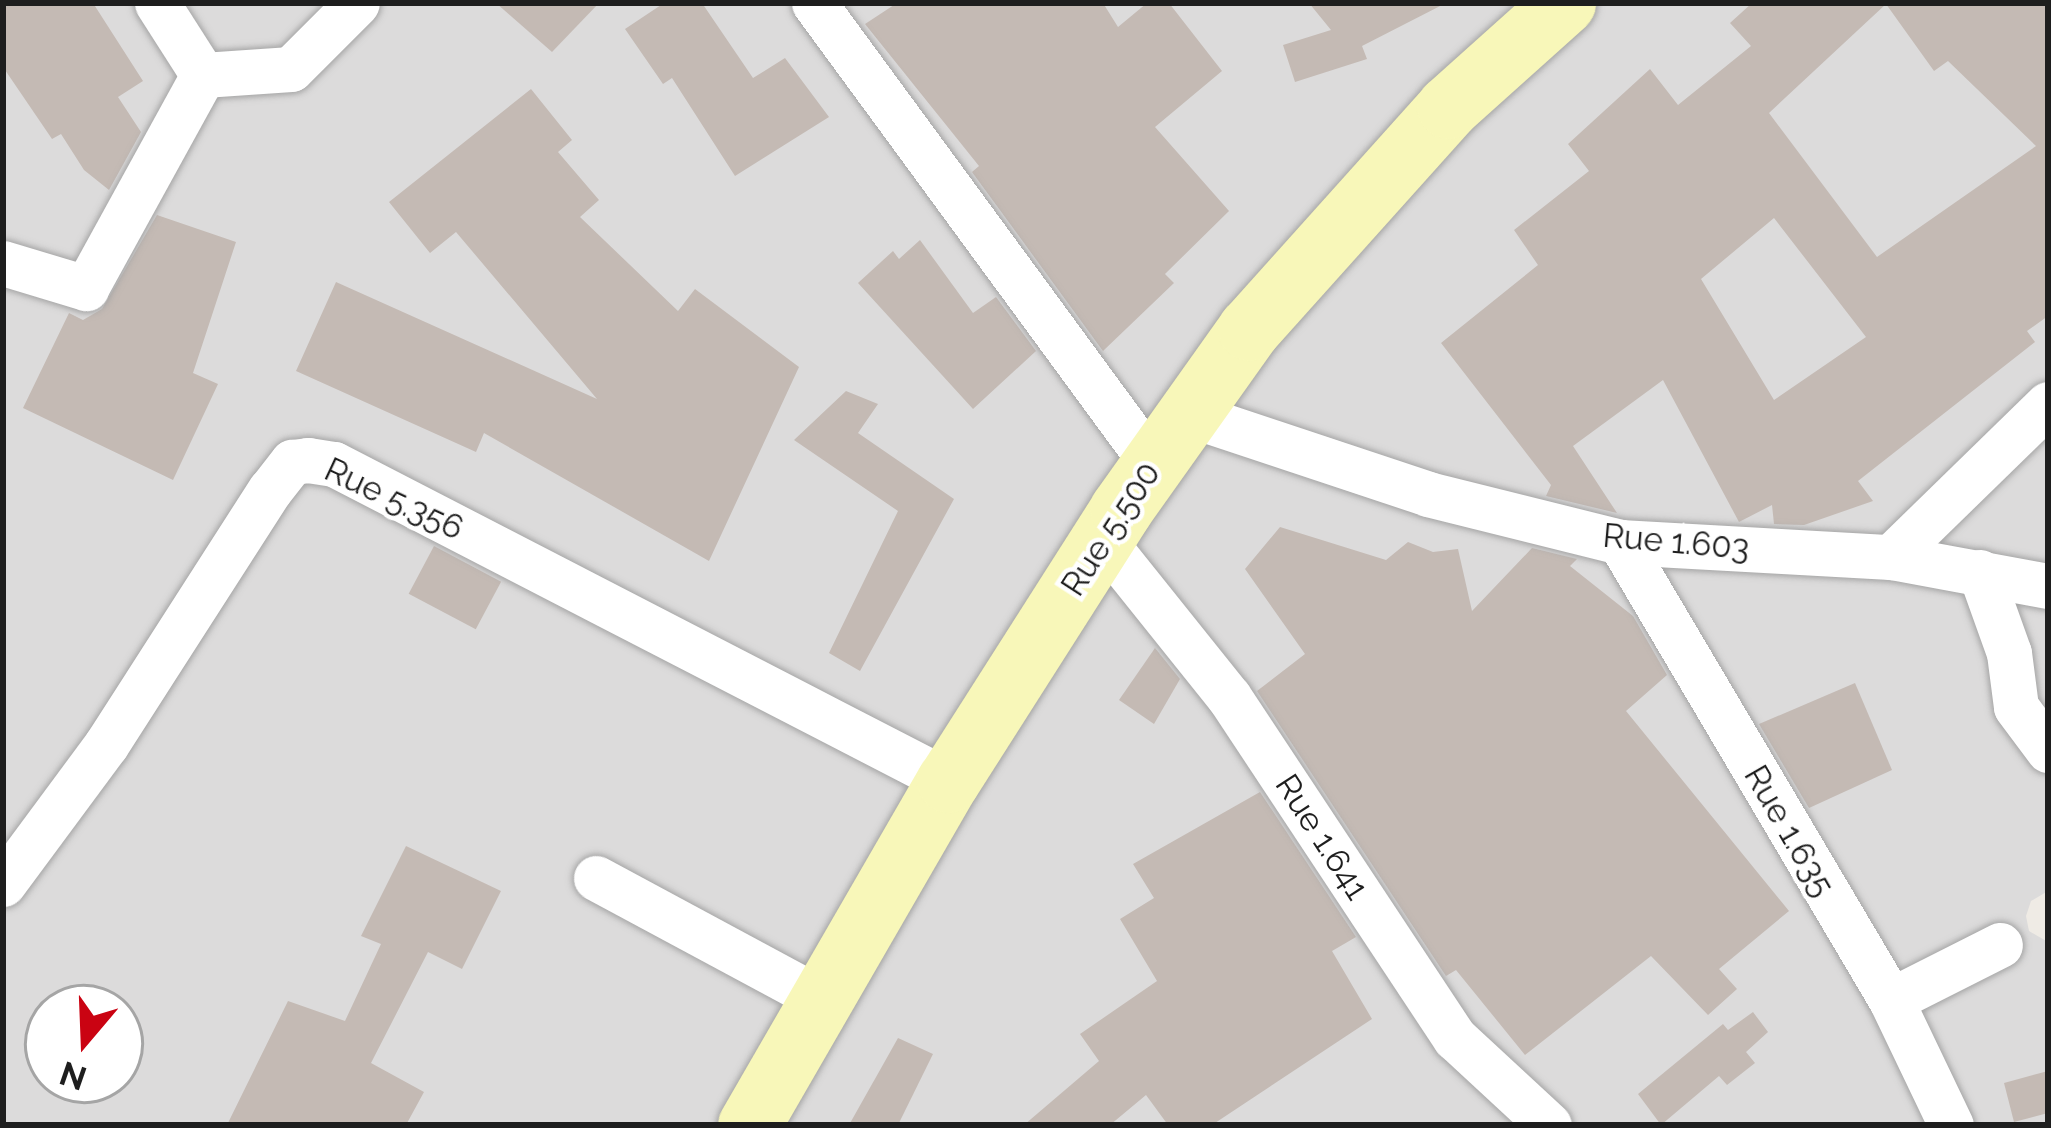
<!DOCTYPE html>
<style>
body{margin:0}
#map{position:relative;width:2051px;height:1128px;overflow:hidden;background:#efebe5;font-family:Raleway,sans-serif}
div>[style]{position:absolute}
.residential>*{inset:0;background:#dcdbdb}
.building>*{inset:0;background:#c4bab4;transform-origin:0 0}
.roads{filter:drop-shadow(0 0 3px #a5a5a5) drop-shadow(0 0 3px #a5a5a5)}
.minor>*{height:45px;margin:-22.5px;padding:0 22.5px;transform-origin:22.5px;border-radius:22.5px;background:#fff}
.secondary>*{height:63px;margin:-31.5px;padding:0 31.5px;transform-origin:31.5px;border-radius:31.5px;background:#f8f7b9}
span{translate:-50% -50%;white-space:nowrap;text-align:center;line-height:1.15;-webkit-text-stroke:9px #fff;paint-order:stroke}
.street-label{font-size:33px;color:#1e1e1e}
.frame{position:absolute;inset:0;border:6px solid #1e1e1e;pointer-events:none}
.north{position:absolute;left:24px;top:984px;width:120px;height:120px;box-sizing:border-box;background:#fff;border:3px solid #a5a5a5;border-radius:50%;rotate:199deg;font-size:33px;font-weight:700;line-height:48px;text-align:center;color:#1e1e1e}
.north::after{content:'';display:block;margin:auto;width:42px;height:54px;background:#ca0312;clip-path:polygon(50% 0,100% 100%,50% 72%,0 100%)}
</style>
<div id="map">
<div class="residential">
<div style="clip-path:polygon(evenodd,3px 3px,2048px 3px,2048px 891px,2031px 901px,2026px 916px,2029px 931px,2048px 942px,2048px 1125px,3px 1125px,3px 3px,48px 1008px,120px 1008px,120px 1080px,48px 1080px,48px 1008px)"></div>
</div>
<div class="building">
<div style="clip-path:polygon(3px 3px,93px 3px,143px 81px,118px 97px,141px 132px,109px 190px,84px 170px,61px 134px,52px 139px,3px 67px)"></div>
<div style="clip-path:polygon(496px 3px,599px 3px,552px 52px)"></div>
<div style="clip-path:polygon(664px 3px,702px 3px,753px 78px,785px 58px,829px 117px,735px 176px,672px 78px,663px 84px,625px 29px)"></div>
<div style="clip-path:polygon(897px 3px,1103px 3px,1118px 27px,1147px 3px,1169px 3px,1222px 71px,1155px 127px,1229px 211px,1165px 274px,1174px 283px,1103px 351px,972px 172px,979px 166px,865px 24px)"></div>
<div style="clip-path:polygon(1309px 3px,1446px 3px,1362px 46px,1367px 59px,1295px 82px,1283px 45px,1331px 30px)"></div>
<div style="clip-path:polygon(evenodd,1752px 3px,2048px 3px,2048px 316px,2027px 331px,2035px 342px,1858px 481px,1873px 501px,1804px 525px,1774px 524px,1772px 505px,1739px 522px,1663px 380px,1573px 446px,1617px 513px,1546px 496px,1551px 485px,1441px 343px,1538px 265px,1514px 230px,1589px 171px,1568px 144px,1650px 69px,1678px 105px,1751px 46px,1730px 23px,1752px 3px,1886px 4px,1934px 71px,1948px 61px,2036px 146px,1877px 257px,1769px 113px,1886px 4px,1752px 3px,1774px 218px,1866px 337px,1774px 400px,1701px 279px,1774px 218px)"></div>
<div style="clip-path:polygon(531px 89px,572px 140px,558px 152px,599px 200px,580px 217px,678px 311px,695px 289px,799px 367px,709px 561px,484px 433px,476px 452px,296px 371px,336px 282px,597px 399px,456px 232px,430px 253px,389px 202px)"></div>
<div style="clip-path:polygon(157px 215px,236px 242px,193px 373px,218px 384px,173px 480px,23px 408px,69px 313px,83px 320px,102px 309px)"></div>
<div style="clip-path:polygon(920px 240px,973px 313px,996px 297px,1036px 351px,973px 409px,858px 283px,893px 251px,899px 259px)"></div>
<div style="clip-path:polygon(846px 391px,878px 404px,858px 433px,954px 499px,860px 671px,829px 653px,898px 511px,794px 440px)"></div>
<div style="clip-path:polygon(1280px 527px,1386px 560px,1408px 542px,1433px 552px,1458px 549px,1472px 611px,1532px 548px,1577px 559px,1570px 566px,1633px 616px,1667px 675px,1626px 711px,1789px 911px,1719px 969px,1737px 989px,1708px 1015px,1651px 956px,1525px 1055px,1456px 970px,1446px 976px,1257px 691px,1305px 654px,1245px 569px)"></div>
<div style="left:434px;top:546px;width:76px;height:54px;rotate:28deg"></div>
<div style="clip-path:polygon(1155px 648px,1180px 679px,1154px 724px,1119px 700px)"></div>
<div style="clip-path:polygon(1855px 683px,1892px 770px,1809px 808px,1759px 724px)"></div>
<div style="clip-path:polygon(1260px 792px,1356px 937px,1332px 951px,1372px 1019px,1212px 1125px,1168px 1125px,1146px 1095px,1110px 1125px,1024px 1125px,1099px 1061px,1080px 1034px,1157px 981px,1120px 919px,1154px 898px,1133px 864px)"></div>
<div style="clip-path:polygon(406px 846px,501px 891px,462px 969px,428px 952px,371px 1063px,424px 1092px,406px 1125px,227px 1125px,288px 1001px,345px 1021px,381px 944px,361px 936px)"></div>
<div style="clip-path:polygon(1753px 1012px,1768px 1032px,1746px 1052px,1755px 1063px,1727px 1085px,1719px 1076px,1661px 1125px,1638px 1094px,1723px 1024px,1728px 1030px)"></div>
<div style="clip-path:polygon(898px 1038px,933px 1054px,898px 1125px,849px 1125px)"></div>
<div style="clip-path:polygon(2048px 1071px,2048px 1113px,2014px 1122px,2004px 1083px)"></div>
</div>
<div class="roads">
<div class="minor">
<div style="left:157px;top:3px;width:85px;rotate:57.4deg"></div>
<div style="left:814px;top:3px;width:573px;rotate:53.73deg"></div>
<div style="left:3px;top:263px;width:87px;rotate:16.8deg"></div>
<div style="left:86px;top:288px;width:243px;rotate:-61.2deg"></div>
<div style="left:203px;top:75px;width:88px;rotate:-3.9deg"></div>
<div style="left:291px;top:69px;width:93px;rotate:-45deg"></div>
<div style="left:1188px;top:414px;width:253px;rotate:18.4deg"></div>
<div style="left:1428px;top:494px;width:198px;rotate:14deg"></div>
<div style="left:1620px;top:542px;width:271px;rotate:3.2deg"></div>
<div style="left:1891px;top:557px;width:219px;rotate:-44.3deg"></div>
<div style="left:1103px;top:540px;width:201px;rotate:51.3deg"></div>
<div style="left:1229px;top:697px;width:409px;rotate:56.5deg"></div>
<div style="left:1455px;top:1038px;width:128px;rotate:42.8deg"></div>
<div style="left:1620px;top:542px;width:532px;rotate:59.39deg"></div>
<div style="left:1891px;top:1000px;width:139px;rotate:64.4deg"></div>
<div style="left:1891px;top:557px;width:160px;rotate:10.5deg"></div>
<div style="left:1980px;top:572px;width:86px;rotate:70.3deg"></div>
<div style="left:2009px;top:653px;width:54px;rotate:82.6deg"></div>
<div style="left:2016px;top:707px;width:54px;rotate:53.3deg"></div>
<div style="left:596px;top:878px;width:255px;rotate:28.3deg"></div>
<div style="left:3px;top:884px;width:173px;rotate:-53.5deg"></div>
<div style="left:106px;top:745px;width:303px;rotate:-57.3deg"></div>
<div style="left:270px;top:490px;width:36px;rotate:-52deg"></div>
<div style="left:292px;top:462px;width:16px;rotate:-7deg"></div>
<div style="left:308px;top:460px;width:26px;rotate:9deg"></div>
<div style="left:334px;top:464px;width:691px;rotate:27.31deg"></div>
<div style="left:1891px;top:1000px;width:122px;rotate:-26.8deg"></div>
</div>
<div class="secondary">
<div style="left:749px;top:1125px;width:397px;rotate:-60deg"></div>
<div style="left:948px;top:781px;width:322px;rotate:-57.5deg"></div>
<div style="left:1121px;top:509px;width:221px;rotate:-54.6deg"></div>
<div style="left:1249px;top:329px;width:298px;rotate:-48.1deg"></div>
<div style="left:1448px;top:107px;width:156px;rotate:-41.9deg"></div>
</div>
</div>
<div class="street-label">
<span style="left:394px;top:499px;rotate:25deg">Rue 5.356</span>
<span style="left:1111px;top:529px;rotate:-57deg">Rue 5.500</span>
<span style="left:1676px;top:542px;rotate:5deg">Rue 1.603</span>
<span style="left:1789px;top:831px;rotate:60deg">Rue 1.635</span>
<span style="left:1322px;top:837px;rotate:57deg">Rue 1.641</span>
</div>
<div class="frame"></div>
<div class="north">N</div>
</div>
